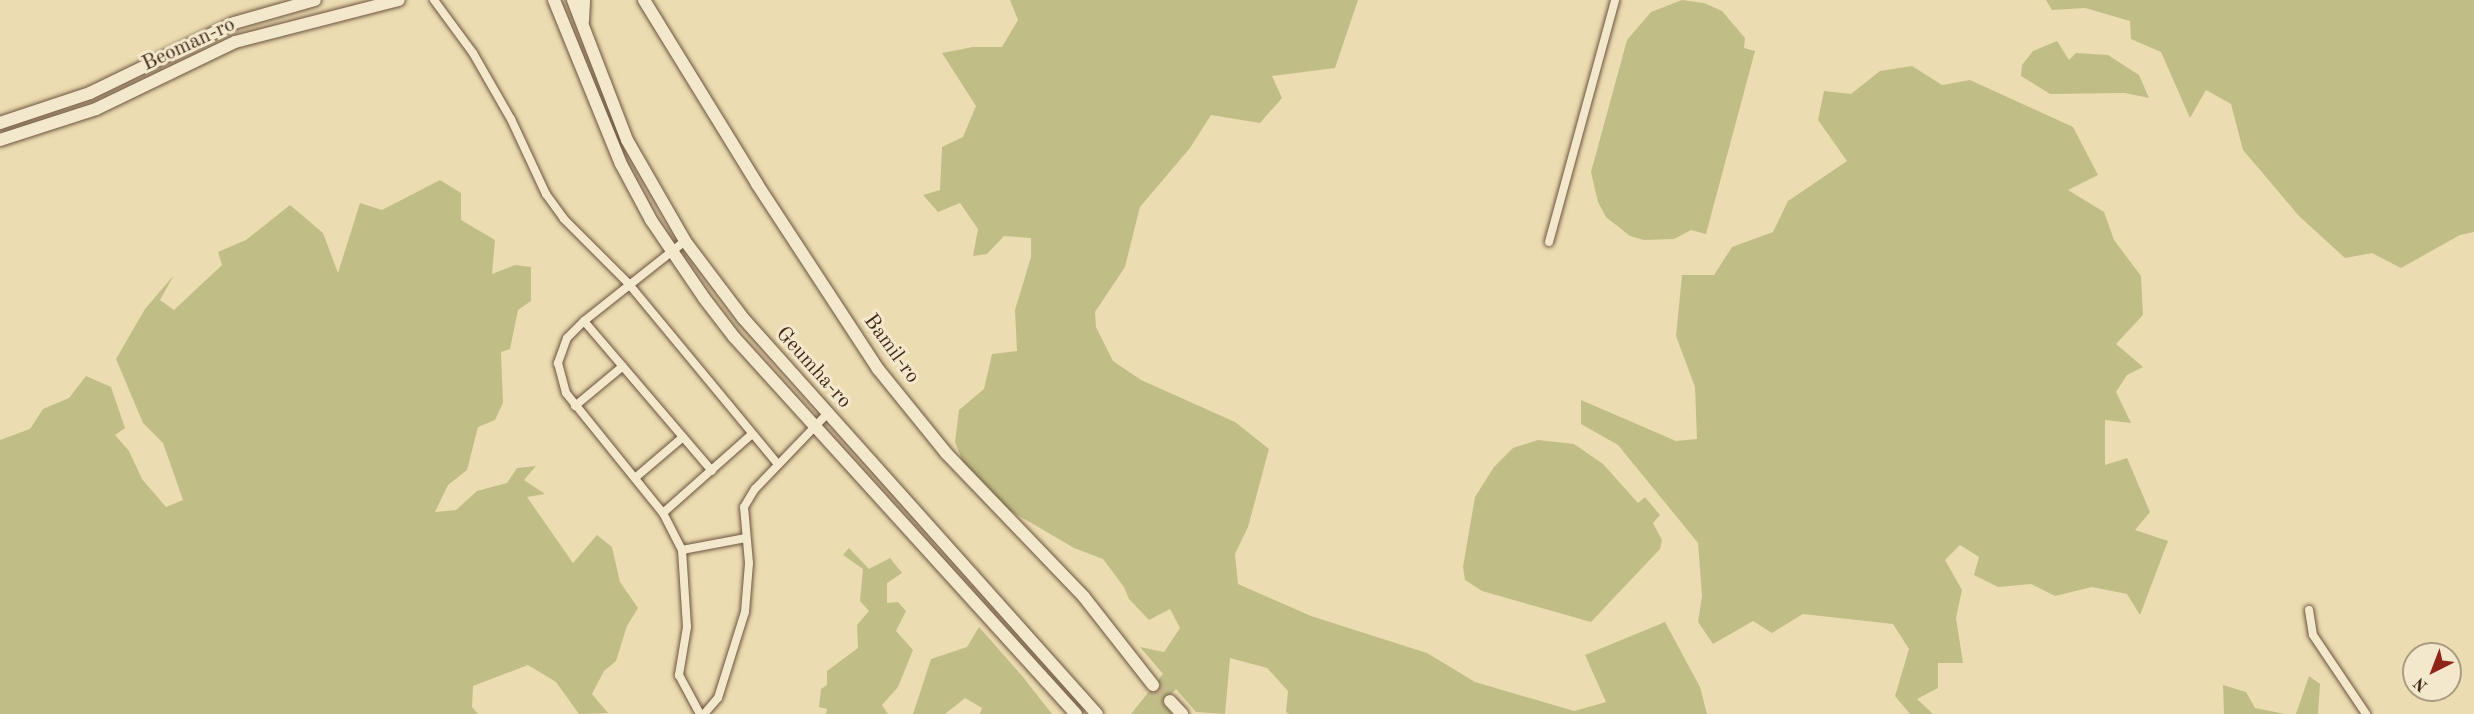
<!DOCTYPE html>
<style>
body{margin:0}
#map{position:relative;width:2474px;height:714px;overflow:hidden;background:#ecdcb1;font-family:"Old Standard TT",serif}
div>[style]{position:absolute}
.green>*{inset:0;background:#c0be86}
.secondary-tunnel>*{height:12px;margin-top:-6px;transform-origin:0;background:repeating-linear-gradient(90deg,#cab893 0 12px,transparent 0 18px)}
.roads{filter:drop-shadow(0 0 2px #6c543f) drop-shadow(0 0 2px #6c543f)}
.street>*{height:8px;margin:-4px;padding:0 4px;transform-origin:4px;border-radius:4px;background:#f3e8cc}
.secondary>*{height:12px;margin:-6px;padding:0 6px;transform-origin:6px;border-radius:6px;background:#f3e8cc}
span{translate:-50% -50%;white-space:nowrap;text-align:center;line-height:1.15;-webkit-text-stroke:6px #f3e8cc;paint-order:stroke}
.street-label{font-size:21px;color:#422719}
.north{position:absolute;left:2402px;top:642px;width:60px;height:60px;box-sizing:border-box;background:#f3e8cc;border:2px solid #ac9b84;border-radius:50%;rotate:222deg;font-size:16px;font-weight:700;line-height:24px;text-align:center;color:#422719}
.north::after{content:'';display:block;margin:auto;width:21px;height:27px;background:#8f2418;clip-path:polygon(50% 0,100% 100%,50% 72%,0 100%)}
</style>
<div id="map">
<div class="green">
<div style="clip-path:polygon(1010px 0,1358px 0,1335px 68px,1272px 76px,1282px 98px,1260px 123px,1211px 115px,1190px 148px,1140px 207px,1125px 267px,1095px 312px,1096px 327px,1113px 361px,1141px 380px,1235px 422px,1269px 449px,1248px 527px,1235px 554px,1238px 584px,1311px 616px,1427px 653px,1475px 682px,1574px 711px,1606px 702px,1585px 655px,1665px 622px,1700px 687px,1707px 714px,1289px 714px,1286px 712px,1288px 691px,1267px 668px,1230px 658px,1225px 714px,1196px 712px,1176px 689px,1163px 703px,1172px 714px,1131px 714px,1163px 674px,1140px 647px,1164px 652px,1180px 628px,1170px 609px,1149px 620px,1129px 599px,1124px 587px,1103px 559px,1074px 548px,1009px 510px,964px 465px,955px 442px,959px 410px,984px 389px,992px 354px,1017px 351px,1015px 310px,1031px 257px,1031px 238px,1004px 236px,987px 254px,973px 256px,978px 229px,960px 203px,938px 212px,923px 195px,940px 190px,942px 147px,963px 137px,976px 106px,942px 53px,973px 47px,1002px 47px,1018px 20px)"></div>
<div style="clip-path:polygon(1682px 0,1704px 3px,1722px 11px,1745px 38px,1744px 48px,1755px 51px,1706px 234px,1691px 230px,1674px 239px,1644px 240px,1630px 236px,1606px 217px,1598px 202px,1591px 172px,1627px 40px,1651px 12px)"></div>
<div style="clip-path:polygon(2046px 0,2474px 0,2474px 232px,2460px 235px,2401px 268px,2372px 253px,2345px 258px,2299px 216px,2243px 150px,2231px 104px,2206px 90px,2190px 118px,2161px 52px,2131px 39px,2130px 21px,2085px 8px,2052px 10px)"></div>
<div style="clip-path:polygon(2057px 41px,2069px 60px,2076px 53px,2108px 55px,2139px 75px,2149px 98px,2125px 93px,2050px 94px,2021px 76px,2022px 65px,2033px 51px)"></div>
<div style="clip-path:polygon(1912px 66px,1942px 85px,1970px 80px,2073px 127px,2098px 175px,2068px 190px,2104px 212px,2114px 240px,2141px 276px,2143px 315px,2116px 344px,2143px 367px,2127px 375px,2116px 392px,2131px 423px,2105px 420px,2105px 465px,2127px 458px,2150px 512px,2135px 530px,2168px 541px,2140px 615px,2127px 594px,2092px 587px,2055px 596px,2031px 584px,1998px 587px,1974px 575px,1979px 557px,1960px 545px,1945px 560px,1962px 590px,1956px 618px,1963px 663px,1938px 663px,1938px 688px,1917px 699px,1933px 714px,1910px 714px,1895px 696px,1909px 649px,1893px 624px,1803px 614px,1772px 633px,1753px 621px,1713px 644px,1698px 622px,1702px 596px,1698px 543px,1618px 445px,1581px 424px,1581px 400px,1676px 441px,1697px 439px,1695px 387px,1676px 336px,1682px 275px,1714px 275px,1732px 247px,1773px 232px,1788px 201px,1847px 161px,1818px 120px,1824px 91px,1851px 94px,1880px 71px)"></div>
<div style="clip-path:polygon(440px 180px,461px 193px,461px 220px,495px 240px,492px 274px,515px 265px,531px 267px,531px 301px,518px 310px,510px 349px,501px 352px,503px 403px,495px 420px,478px 427px,467px 470px,448px 485px,435px 512px,456px 510px,477px 491px,507px 483px,517px 468px,536px 466px,524px 480px,545px 494px,527px 497px,573px 563px,597px 535px,612px 547px,620px 582px,638px 608px,627px 626px,616px 661px,604px 671px,592px 694px,608px 713px,579px 714px,556px 682px,528px 665px,473px 686px,472px 707px,478px 714px,0 714px,0 440px,30px 429px,43px 409px,69px 398px,86px 376px,111px 387px,125px 428px,115px 435px,129px 451px,142px 479px,166px 507px,183px 500px,163px 443px,143px 423px,116px 359px,145px 309px,174px 275px,160px 300px,174px 310px,222px 265px,218px 252px,246px 240px,290px 205px,323px 233px,338px 273px,360px 203px,382px 210px)"></div>
<div style="clip-path:polygon(1538px 440px,1574px 444px,1603px 464px,1638px 503px,1645px 497px,1660px 515px,1653px 523px,1662px 540px,1660px 549px,1591px 622px,1482px 591px,1465px 580px,1463px 567px,1475px 497px,1494px 467px,1513px 448px)"></div>
<div style="clip-path:polygon(849px 548px,869px 569px,890px 558px,902px 573px,887px 583px,887px 603px,898px 602px,906px 611px,896px 631px,913px 650px,898px 687px,882px 705px,888px 714px,826px 714px,827px 709px,819px 707px,821px 689px,827px 685px,827px 671px,858px 648px,857px 625px,869px 611px,860px 601px,863px 569px,843px 555px)"></div>
<div style="clip-path:polygon(979px 627px,1023px 677px,1052px 714px,980px 714px,982px 708px,965px 698px,945px 714px,913px 714px,931px 659px,967px 647px)"></div>
<div style="clip-path:polygon(2309px 676px,2320px 684px,2318px 714px,2296px 714px)"></div>
<div style="clip-path:polygon(2223px 685px,2246px 692px,2255px 708px,2285px 714px,2224px 714px)"></div>
</div>
<div class="secondary-tunnel">
<div style="left:1153px;top:685px;width:23px;rotate:43deg"></div>
</div>
<div class="roads">
<div class="street">
<div style="left:434px;top:0;width:66px;rotate:53.7deg"></div>
<div style="left:473px;top:53px;width:76px;rotate:60.1deg"></div>
<div style="left:511px;top:119px;width:83px;rotate:65deg"></div>
<div style="left:546px;top:194px;width:31px;rotate:54deg"></div>
<div style="left:564px;top:219px;width:91px;rotate:45deg"></div>
<div style="left:628px;top:283px;width:235px;rotate:50.4deg"></div>
<div style="left:685px;top:241px;width:129px;rotate:141.6deg"></div>
<div style="left:584px;top:321px;width:24px;rotate:135deg"></div>
<div style="left:567px;top:338px;width:27px;rotate:110deg"></div>
<div style="left:558px;top:363px;width:31px;rotate:75deg"></div>
<div style="left:566px;top:393px;width:154px;rotate:51.1deg"></div>
<div style="left:663px;top:513px;width:42px;rotate:62.8deg"></div>
<div style="left:682px;top:550px;width:77px;rotate:86.3deg"></div>
<div style="left:687px;top:627px;width:49px;rotate:99.5deg"></div>
<div style="left:679px;top:675px;width:44px;rotate:61.7deg"></div>
<div style="left:1549px;top:242px;width:251px;rotate:-74.7deg"></div>
<div style="left:584px;top:321px;width:197px;rotate:49.5deg"></div>
<div style="left:575px;top:406px;width:62px;rotate:-39.8deg"></div>
<div style="left:635px;top:478px;width:63px;rotate:-40.5deg"></div>
<div style="left:663px;top:513px;width:118px;rotate:-41.6deg"></div>
<div style="left:682px;top:550px;width:65px;rotate:-10.6deg"></div>
<div style="left:2309px;top:610px;width:25px;rotate:81deg"></div>
<div style="left:2313px;top:635px;width:95px;rotate:56.1deg"></div>
<div style="left:704px;top:714px;width:21px;rotate:-49deg"></div>
<div style="left:718px;top:698px;width:90px;rotate:-72.6deg"></div>
<div style="left:745px;top:612px;width:49px;rotate:-85.3deg"></div>
<div style="left:749px;top:563px;width:56px;rotate:-95.1deg"></div>
<div style="left:744px;top:507px;width:21px;rotate:-59deg"></div>
<div style="left:755px;top:489px;width:105px;rotate:-46.2deg"></div>
</div>
<div class="secondary">
<div style="left:554px;top:0;width:177px;rotate:67.8deg"></div>
<div style="left:621px;top:164px;width:64px;rotate:61.8deg"></div>
<div style="left:651px;top:220px;width:94px;rotate:55.8deg"></div>
<div style="left:704px;top:298px;width:49px;rotate:52.4deg"></div>
<div style="left:734px;top:337px;width:509px;rotate:47.79deg"></div>
<div style="left:573px;top:0;width:150px;rotate:68.9deg"></div>
<div style="left:627px;top:140px;width:116px;rotate:60.1deg"></div>
<div style="left:685px;top:241px;width:96px;rotate:53deg"></div>
<div style="left:743px;top:318px;width:531px;rotate:48.21deg"></div>
<div style="left:644px;top:0;width:216px;rotate:58.4deg"></div>
<div style="left:757px;top:184px;width:221px;rotate:56.8deg"></div>
<div style="left:878px;top:369px;width:108px;rotate:51deg"></div>
<div style="left:946px;top:453px;width:199px;rotate:46.2deg"></div>
<div style="left:1084px;top:597px;width:112px;rotate:51.9deg"></div>
<div style="left:583px;top:21px;width:21px;rotate:-87deg"></div>
<div style="left:0;top:123px;width:95px;rotate:-18.4deg"></div>
<div style="left:90px;top:93px;width:160px;rotate:-25.9deg"></div>
<div style="left:234px;top:23px;width:84px;rotate:-15.9deg"></div>
<div style="left:0;top:140px;width:101px;rotate:-17.9deg"></div>
<div style="left:96px;top:109px;width:154px;rotate:-25.7deg"></div>
<div style="left:235px;top:42px;width:169px;rotate:-14.4deg"></div>
<div style="left:1170px;top:701px;width:18px;rotate:47deg"></div>
</div>
</div>
<div class="street-label">
<span style="left:189px;top:45px;rotate:-25deg">Beoman-ro</span>
<span style="left:891px;top:349px;rotate:54deg">Bamil-ro</span>
<span style="left:813px;top:368px;rotate:48deg">Geumha-ro</span>
</div>
<div class="north">N</div>
</div>
